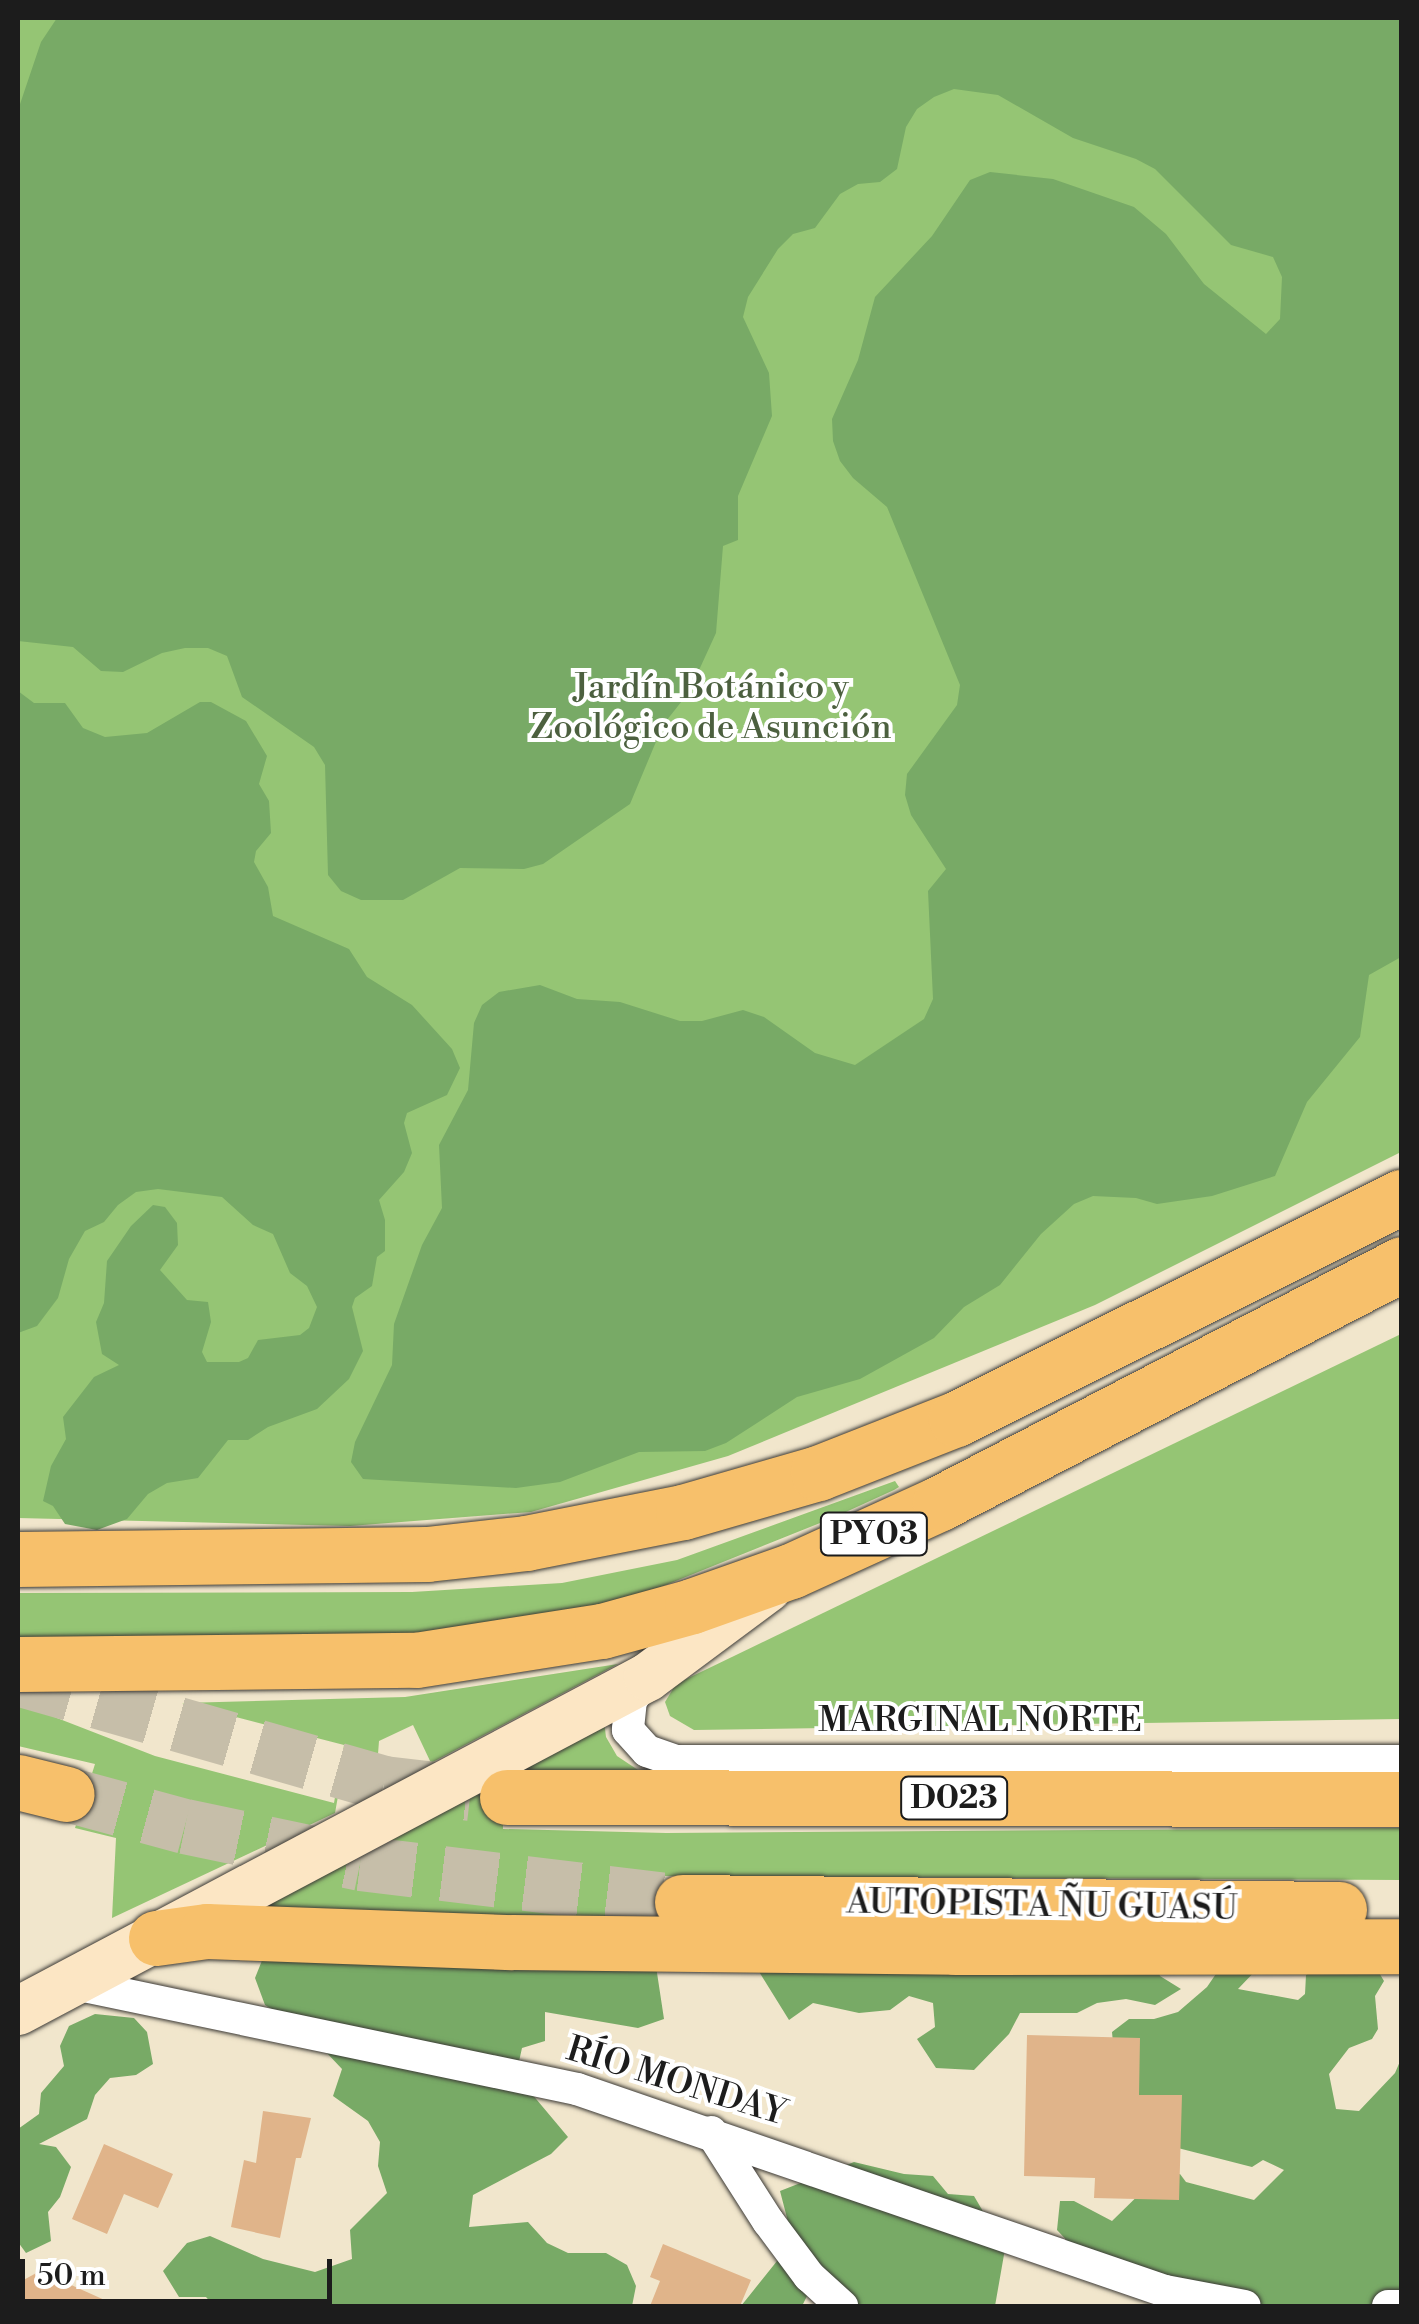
<!DOCTYPE html>
<meta charset="utf-8">
<style>
body{margin:0}
#map{position:relative;width:1419px;height:2324px;overflow:hidden;background:#f1e6cc;font-family:"Libre Bodoni",serif}
div>[style]{position:absolute}
.green>*{inset:0;background:#95c574}
.forest>*{inset:0;background:#78aa66}
.building>*{inset:0;background:#e0b48a}
.highway-tunnel>*{height:55px;margin-top:-27.5px;transform-origin:0;background:repeating-linear-gradient(90deg,#c6bea9 0 55px,transparent 0 83px)}
.roads{filter:drop-shadow(0 0 2px #3c3a36) drop-shadow(0 0 2px #3c3a36)}
.street>*{height:32px;margin:-16px;padding:0 16px;transform-origin:16px;border-radius:16px;background:#fff}
.secondary>*{height:48px;margin:-24px;padding:0 24px;transform-origin:24px;border-radius:24px;background:#fce6c4}
.highway>*{height:55px;margin:-27.5px;padding:0 27.5px;transform-origin:27.5px;border-radius:27.5px;background:#f7c06b}
span{translate:-50% -50%;white-space:nowrap;text-align:center;line-height:1.15;-webkit-text-stroke:8px #fff;paint-order:stroke}
.shield-label span{padding:2px 8px;background:#fff;border:2px solid;border-radius:8px;-webkit-text-stroke-width:0}
.shield-label{font-size:32px;color:#1c1c1c;font-weight:700}
.park-label{font-size:35px;color:#4c603f}
.street-label{font-size:35px;color:#1c1c1c}
.frame{position:absolute;inset:0;border:20px solid #1c1c1c;pointer-events:none}
.scale{position:absolute;left:20px;top:2259px;width:312px;height:45px;box-sizing:border-box;border:5px solid #1c1c1c;border-top:0;padding-left:12px;font-size:30px;line-height:35px;white-space:nowrap;color:#1c1c1c;-webkit-text-stroke:8px #fff;paint-order:stroke}
</style>
<div id="map">
<div class="green">
<div style="clip-path:polygon(18px 18px,1401px 18px,1401px 1152px,1095px 1305px,728px 1456px,531px 1512px,350px 1526px,18px 1518px)"></div>
<div style="clip-path:polygon(1401px 1334px,1401px 1719px,694px 1730px,670px 1716px,665px 1702px,676px 1684px)"></div>
<div style="clip-path:polygon(895px 1481px,899px 1487px,894px 1490px,835px 1517px,646px 1593px,568px 1614px,455px 1633px,18px 1644px,18px 1593px,412px 1592px,562px 1583px,677px 1560px)"></div>
<div style="clip-path:polygon(618px 1664px,431px 1763px,413px 1725px,379px 1741px,378px 1754px,347px 1746px,335px 1813px,112px 1918px,116px 1838px,75px 1828px,95px 1764px,18px 1746px,18px 1706px,26px 1706px,155px 1756px,334px 1803px,344px 1745px,182px 1703px,405px 1697px)"></div>
<div style="clip-path:polygon(603px 1713px,606px 1737px,617px 1756px,641px 1772px,504px 1770px,503px 1829px,666px 1833px,1401px 1828px,1401px 1880px,663px 1876px,663px 1931px,232px 1912px)"></div>
</div>
<div class="forest">
<div style="clip-path:polygon(57px 18px,1401px 18px,1401px 957px,1369px 975px,1360px 1037px,1307px 1102px,1275px 1176px,1212px 1196px,1157px 1204px,1136px 1198px,1093px 1196px,1074px 1204px,1041px 1234px,1000px 1285px,964px 1307px,934px 1338px,860px 1379px,797px 1397px,726px 1443px,705px 1451px,639px 1452px,560px 1482px,516px 1488px,363px 1479px,351px 1462px,355px 1442px,392px 1365px,394px 1324px,422px 1245px,442px 1208px,439px 1145px,468px 1090px,474px 1023px,482px 1005px,499px 992px,540px 985px,577px 999px,620px 1002px,680px 1021px,702px 1021px,743px 1010px,764px 1017px,815px 1053px,855px 1065px,924px 1019px,933px 999px,928px 891px,946px 869px,911px 815px,905px 795px,907px 774px,957px 705px,960px 685px,887px 507px,853px 478px,840px 461px,833px 441px,832px 419px,858px 360px,875px 297px,932px 236px,970px 180px,990px 172px,1053px 179px,1134px 207px,1166px 234px,1204px 284px,1266px 334px,1280px 319px,1282px 277px,1273px 257px,1231px 245px,1155px 169px,1136px 159px,1073px 138px,998px 95px,954px 89px,934px 97px,917px 109px,906px 127px,897px 169px,880px 182px,858px 184px,840px 194px,815px 228px,793px 234px,778px 249px,748px 297px,743px 317px,769px 373px,772px 416px,738px 496px,738px 540px,723px 546px,716px 633px,689px 692px,663px 725px,630px 804px,543px 864px,524px 869px,460px 868px,403px 900px,361px 900px,341px 891px,328px 875px,325px 765px,314px 747px,242px 697px,227px 656px,208px 648px,185px 648px,162px 653px,123px 672px,101px 671px,73px 647px,18px 641px,18px 110px,41px 42px)"></div>
<div style="clip-path:polygon(18px 691px,34px 703px,65px 703px,83px 728px,105px 737px,147px 733px,200px 702px,211px 702px,246px 721px,267px 756px,259px 784px,269px 801px,271px 833px,256px 851px,254px 862px,268px 887px,273px 916px,349px 949px,367px 977px,412px 1005px,452px 1049px,460px 1068px,447px 1095px,407px 1113px,404px 1123px,412px 1153px,404px 1172px,379px 1200px,385px 1220px,385px 1251px,377px 1257px,372px 1286px,355px 1298px,352px 1307px,363px 1351px,349px 1379px,317px 1409px,268px 1427px,248px 1440px,228px 1440px,198px 1478px,167px 1483px,148px 1494px,127px 1519px,97px 1530px,65px 1524px,53px 1506px,43px 1501px,51px 1466px,66px 1439px,63px 1417px,94px 1377px,119px 1365px,102px 1354px,96px 1322px,104px 1303px,107px 1261px,131px 1226px,153px 1205px,165px 1207px,177px 1223px,178px 1245px,160px 1270px,187px 1300px,208px 1302px,211px 1322px,202px 1352px,207px 1362px,239px 1362px,248px 1358px,258px 1340px,300px 1335px,309px 1328px,317px 1307px,307px 1286px,290px 1273px,273px 1234px,253px 1225px,222px 1197px,158px 1189px,136px 1192px,118px 1205px,104px 1222px,85px 1231px,69px 1259px,58px 1298px,37px 1326px,18px 1333px)"></div>
<div style="clip-path:polygon(1231px 1952px,1258px 1968px,1238px 1989px,1298px 2000px,1305px 1994px,1306px 1975px,1338px 1954px,1369px 1956px,1384px 1981px,1375px 1996px,1378px 2029px,1372px 2039px,1349px 2048px,1329px 2074px,1336px 2109px,1359px 2111px,1395px 2073px,1401px 2059px,1401px 2304px,1222px 2306px,1073px 2247px,1057px 2230px,1060px 2201px,1074px 2201px,1112px 2221px,1156px 2178px,1180px 2174px,1186px 2182px,1254px 2200px,1284px 2170px,1263px 2160px,1252px 2167px,1174px 2147px,1115px 2065px,1112px 2032px,1129px 2019px,1154px 2019px,1178px 2012px,1207px 1987px)"></div>
<div style="clip-path:polygon(265px 1953px,654px 1953px,664px 2019px,638px 2028px,545px 2012px,545px 2041px,522px 2048px,516px 2075px,568px 2137px,551px 2154px,473px 2195px,469px 2227px,528px 2222px,547px 2243px,568px 2253px,606px 2253px,627px 2265px,636px 2286px,632px 2306px,214px 2306px,206px 2297px,179px 2297px,163px 2271px,187px 2243px,210px 2236px,263px 2259px,315px 2272px,352px 2259px,350px 2230px,387px 2193px,378px 2166px,380px 2142px,368px 2121px,333px 2096px,342px 2069px,307px 2032px,265px 2005px,255px 1978px)"></div>
<div style="clip-path:polygon(748px 1954px,1155px 1960px,1160px 1976px,1181px 1989px,1155px 2005px,1126px 1999px,1097px 2003px,1077px 2013px,1020px 2013px,1009px 2034px,974px 2070px,936px 2068px,917px 2039px,935px 2027px,933px 2003px,909px 1996px,890px 2010px,859px 2013px,813px 2003px,789px 2020px)"></div>
<div style="clip-path:polygon(95px 2014px,134px 2018px,147px 2032px,153px 2064px,136px 2075px,110px 2078px,95px 2095px,87px 2119px,39px 2144px,56px 2147px,71px 2167px,60px 2197px,48px 2212px,51px 2241px,26px 2253px,18px 2242px,18px 2129px,39px 2114px,41px 2093px,64px 2066px,60px 2046px,69px 2026px)"></div>
<div style="clip-path:polygon(854px 2162px,904px 2174px,933px 2176px,948px 2194px,974px 2196px,1005px 2249px,995px 2306px,830px 2306px,809px 2292px,802px 2306px,741px 2306px,793px 2241px,780px 2191px)"></div>
</div>
<div class="building">
<div style="clip-path:polygon(1027px 2035px,1140px 2038px,1139px 2095px,1182px 2095px,1179px 2200px,1094px 2198px,1095px 2178px,1024px 2176px)"></div>
<div style="clip-path:polygon(263px 2111px,311px 2118px,301px 2158px,296px 2158px,280px 2238px,231px 2227px,244px 2160px,256px 2163px)"></div>
<div style="clip-path:polygon(104px 2144px,173px 2174px,158px 2208px,124px 2194px,107px 2234px,72px 2219px)"></div>
<div style="clip-path:polygon(663px 2244px,751px 2280px,740px 2306px,650px 2306px,660px 2281px,650px 2277px)"></div>
<div style="clip-path:polygon(40px 2271px,118px 2306px,18px 2306px,18px 2283px)"></div>
</div>
<div class="highway-tunnel">
<div style="left:18px;top:1678px;width:381px;rotate:16deg"></div>
<div style="left:384px;top:1783px;width:87px;rotate:6.6deg"></div>
<div style="left:67px;top:1794px;width:122px;rotate:15.2deg"></div>
<div style="left:185px;top:1826px;width:179px;rotate:11.9deg"></div>
<div style="left:360px;top:1863px;width:324px;rotate:6.9deg"></div>
</div>
<div class="roads">
<div class="street">
<div style="left:648px;top:1677px;width:29px;rotate:126deg"></div>
<div style="left:631px;top:1700px;width:30px;rotate:96deg"></div>
<div style="left:628px;top:1730px;width:28px;rotate:48deg"></div>
<div style="left:647px;top:1751px;width:31px;rotate:19deg"></div>
<div style="left:676px;top:1761px;width:726px"></div>
<div style="left:70px;top:1983px;width:518px;rotate:11.81deg"></div>
<div style="left:577px;top:2089px;width:622px;rotate:18.96deg"></div>
<div style="left:1165px;top:2291px;width:81px;rotate:10.6deg"></div>
<div style="left:711px;top:2132px;width:106px;rotate:57.4deg"></div>
<div style="left:768px;top:2221px;width:69px;rotate:53.3deg"></div>
<div style="left:809px;top:2276px;width:45px;rotate:42.3deg"></div>
<div style="left:1388px;top:2306px;width:14px"></div>
</div>
<div class="secondary">
<div style="left:18px;top:2011px;width:713px;rotate:-27.93deg"></div>
<div style="left:648px;top:1677px;width:149px;rotate:-36.6deg"></div>
</div>
<div class="highway">
<div style="left:18px;top:1559px;width:409px;rotate:-0.7deg"></div>
<div style="left:427px;top:1554px;width:100px;rotate:-6.3deg"></div>
<div style="left:526px;top:1543px;width:160px;rotate:-11.2deg"></div>
<div style="left:683px;top:1512px;width:141px;rotate:-16.1deg"></div>
<div style="left:818px;top:1473px;width:148px;rotate:-21.4deg"></div>
<div style="left:956px;top:1419px;width:498px;rotate:-26.5deg"></div>
<div style="left:18px;top:1664px;width:398px;rotate:-0.6deg"></div>
<div style="left:416px;top:1660px;width:188px;rotate:-8.9deg"></div>
<div style="left:602px;top:1631px;width:93px;rotate:-15.5deg"></div>
<div style="left:692px;top:1606px;width:105px;rotate:-19.5deg"></div>
<div style="left:791px;top:1571px;width:164px;rotate:-24.5deg"></div>
<div style="left:940px;top:1503px;width:520px;rotate:-27.35deg"></div>
<div style="left:18px;top:1782px;width:50px;rotate:13.8deg"></div>
<div style="left:507px;top:1797px;width:895px;rotate:0.13deg"></div>
<div style="left:682px;top:1902px;width:657px;rotate:0.61deg"></div>
<div style="left:156px;top:1938px;width:51px;rotate:-7.8deg"></div>
<div style="left:207px;top:1931px;width:305px;rotate:2.1deg"></div>
<div style="left:512px;top:1942px;width:443px;rotate:0.6deg"></div>
<div style="left:955px;top:1947px;width:447px;rotate:-0.1deg"></div>
</div>
</div>
<div class="shield-label">
<span style="left:874px;top:1534px">PY03</span>
<span style="left:954px;top:1798px">D023</span>
</div>
<div class="park-label">
<span style="left:711px;top:708px">Jardín Botánico y<br>Zoológico de Asunción</span>
</div>
<div class="street-label">
<span style="left:980px;top:1721px">MARGINAL NORTE</span>
<span style="left:1042px;top:1906px;rotate:1deg">AUTOPISTA ÑU GUASÚ</span>
<span style="left:676px;top:2082px;rotate:17deg">RÍO MONDAY</span>
</div>
<div class="frame"></div>
<div class="scale">50 m</div>
</div>
